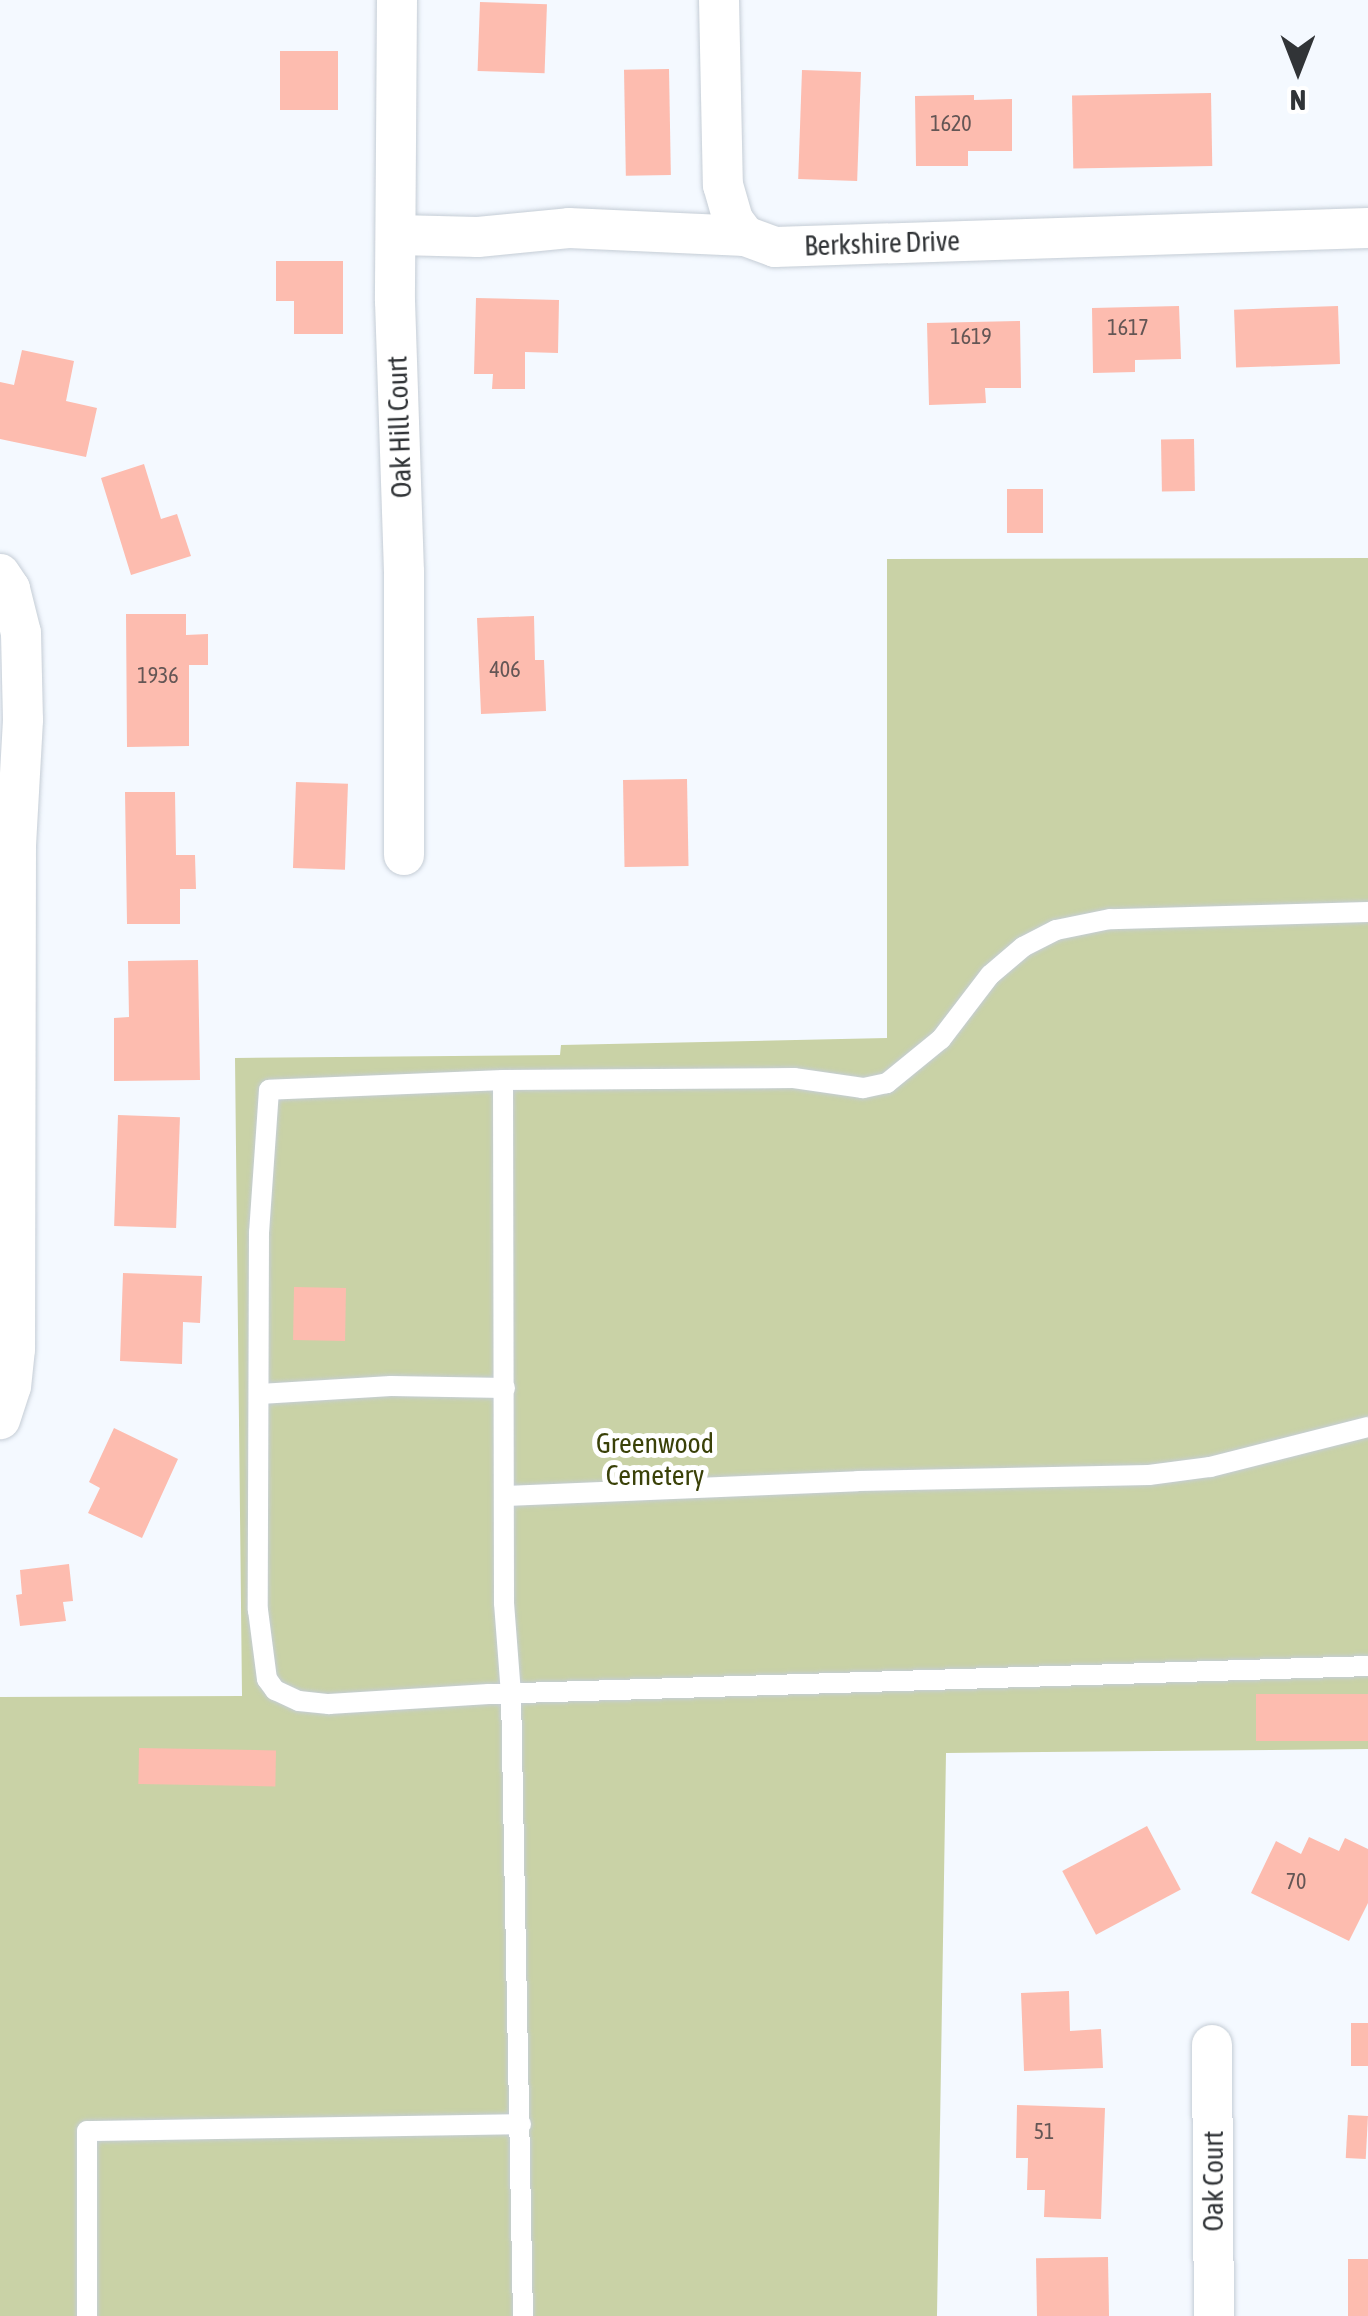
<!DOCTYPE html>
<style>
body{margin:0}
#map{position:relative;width:1368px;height:2316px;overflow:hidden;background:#f4f9ff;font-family:"Asap Condensed",sans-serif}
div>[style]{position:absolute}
.green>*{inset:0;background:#c9d2a6}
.building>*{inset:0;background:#fdbcaf;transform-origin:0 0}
.roads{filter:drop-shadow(0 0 2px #c5cdd6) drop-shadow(0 0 2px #c5cdd6)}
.service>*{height:20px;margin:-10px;padding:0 10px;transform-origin:10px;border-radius:10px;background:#fff}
.minor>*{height:40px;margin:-20px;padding:0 20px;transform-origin:20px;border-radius:20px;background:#fff}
span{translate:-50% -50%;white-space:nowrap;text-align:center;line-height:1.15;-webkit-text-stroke:10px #fff;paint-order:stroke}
.number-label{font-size:22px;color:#645655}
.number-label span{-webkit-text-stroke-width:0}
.street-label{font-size:28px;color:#313437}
.park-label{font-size:28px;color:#3a4108}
.north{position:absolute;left:1248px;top:20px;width:100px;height:100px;-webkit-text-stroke:8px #fff;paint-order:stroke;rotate:180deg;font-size:28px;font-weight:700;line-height:40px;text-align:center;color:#313437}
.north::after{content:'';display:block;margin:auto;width:35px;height:45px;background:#313437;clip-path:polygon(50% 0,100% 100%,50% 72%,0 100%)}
</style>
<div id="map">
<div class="green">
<div style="clip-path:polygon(1368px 558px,1368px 1749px,946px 1753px,937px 2316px,0 2316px,0 1697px,242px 1696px,235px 1058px,560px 1055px,561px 1045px,887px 1038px,887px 559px)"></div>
</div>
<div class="building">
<div style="left:480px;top:2px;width:67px;height:69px;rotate:2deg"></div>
<div style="left:280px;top:51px;width:58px;height:59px"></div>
<div style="left:669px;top:69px;width:106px;height:45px;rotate:89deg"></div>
<div style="left:802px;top:70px;width:59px;height:109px;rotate:2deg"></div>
<div style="left:1211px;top:93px;width:73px;height:139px;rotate:89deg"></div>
<div style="clip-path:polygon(974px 95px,974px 100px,1012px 99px,1012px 151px,968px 151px,968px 166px,916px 166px,915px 96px)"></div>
<div style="clip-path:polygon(276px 261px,343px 261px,343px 334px,294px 334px,294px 301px,276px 301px)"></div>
<div style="clip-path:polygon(476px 298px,559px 300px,558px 353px,525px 352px,525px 389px,492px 389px,493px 374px,474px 374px)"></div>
<div style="clip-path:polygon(1179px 306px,1181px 359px,1135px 360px,1135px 372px,1093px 373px,1092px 308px)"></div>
<div style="left:1338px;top:306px;width:58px;height:104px;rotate:88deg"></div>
<div style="clip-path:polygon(1020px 321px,1021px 388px,985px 388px,986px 403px,929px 405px,927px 323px)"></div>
<div style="clip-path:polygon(22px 350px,74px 361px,66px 401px,97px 408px,86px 457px,0 439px,0 382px,14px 385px)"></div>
<div style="left:1194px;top:439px;width:52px;height:33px;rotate:89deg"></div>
<div style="clip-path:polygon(144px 464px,161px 519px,177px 514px,191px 556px,131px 575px,101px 478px)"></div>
<div style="left:1007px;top:489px;width:36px;height:44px"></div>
<div style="clip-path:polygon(126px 614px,186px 614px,186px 635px,208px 634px,208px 665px,189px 665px,189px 746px,127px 747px)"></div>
<div style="clip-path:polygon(534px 616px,535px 660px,544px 660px,546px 711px,481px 714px,477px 618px)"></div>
<div style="left:687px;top:779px;width:87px;height:64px;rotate:89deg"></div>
<div style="left:296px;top:782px;width:52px;height:86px;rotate:2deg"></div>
<div style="clip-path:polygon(125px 792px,175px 792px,176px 855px,195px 855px,196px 889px,180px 889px,180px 924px,127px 924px)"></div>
<div style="clip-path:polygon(198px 960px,200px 1080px,114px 1081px,114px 1018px,129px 1017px,128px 961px)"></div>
<div style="left:118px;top:1115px;width:62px;height:111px;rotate:2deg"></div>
<div style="clip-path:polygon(123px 1273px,202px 1276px,200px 1323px,183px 1322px,182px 1364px,120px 1361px)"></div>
<div style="left:294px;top:1287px;width:52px;height:53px;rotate:1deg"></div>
<div style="clip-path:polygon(114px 1428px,178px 1459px,142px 1538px,88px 1513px,100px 1488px,89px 1482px)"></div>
<div style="clip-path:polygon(69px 1564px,73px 1601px,63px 1602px,66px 1621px,20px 1626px,16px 1595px,22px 1594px,20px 1570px)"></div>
<div style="left:1368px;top:1694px;width:47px;height:112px;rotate:90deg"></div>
<div style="left:139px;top:1748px;width:137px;height:36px;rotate:1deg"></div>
<div style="left:1147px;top:1826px;width:72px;height:96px;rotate:62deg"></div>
<div style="clip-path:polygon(1309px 1837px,1339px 1851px,1345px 1838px,1368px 1849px,1368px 1903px,1349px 1941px,1251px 1893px,1276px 1841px,1301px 1854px)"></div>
<div style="clip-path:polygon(1069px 1991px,1070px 2031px,1101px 2029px,1103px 2068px,1024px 2071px,1021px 1993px)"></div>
<div style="left:1351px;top:2023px;width:17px;height:43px"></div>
<div style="clip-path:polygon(1017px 2105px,1105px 2108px,1101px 2219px,1044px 2217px,1045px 2190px,1027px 2190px,1028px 2158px,1016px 2158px)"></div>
<div style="left:1348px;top:2115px;width:20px;height:43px;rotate:3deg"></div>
<div style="left:1108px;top:2257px;width:59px;height:72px;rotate:89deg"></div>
<div style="left:1348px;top:2259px;width:20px;height:57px"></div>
</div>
<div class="roads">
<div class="service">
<div style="left:1368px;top:912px;width:258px;rotate:178.4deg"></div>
<div style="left:1110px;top:919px;width:55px;rotate:168.5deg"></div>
<div style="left:1056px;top:930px;width:37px;rotate:153deg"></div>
<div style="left:1023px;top:947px;width:43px;rotate:139.7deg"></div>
<div style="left:990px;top:975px;width:81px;rotate:127.4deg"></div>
<div style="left:941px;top:1039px;width:70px;rotate:140.8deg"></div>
<div style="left:887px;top:1083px;width:25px;rotate:168deg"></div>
<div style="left:863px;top:1088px;width:70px;rotate:-171.8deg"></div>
<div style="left:794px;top:1078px;width:291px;rotate:179.6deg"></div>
<div style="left:503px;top:1080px;width:234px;rotate:177.6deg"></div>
<div style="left:269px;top:1090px;width:142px;rotate:94deg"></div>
<div style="left:259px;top:1232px;width:378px;rotate:90.2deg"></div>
<div style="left:258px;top:1610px;width:70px;rotate:82.6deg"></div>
<div style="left:267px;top:1679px;width:14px;rotate:54deg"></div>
<div style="left:275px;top:1690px;width:26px;rotate:25deg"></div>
<div style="left:299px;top:1701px;width:30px;rotate:6deg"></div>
<div style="left:329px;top:1704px;width:160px;rotate:-3.6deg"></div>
<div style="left:489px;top:1694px;width:879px;rotate:-1.82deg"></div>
<div style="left:503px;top:1080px;width:523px;rotate:89.89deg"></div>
<div style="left:504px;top:1603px;width:90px;rotate:85.6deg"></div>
<div style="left:511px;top:1693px;width:623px;rotate:88.9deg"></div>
<div style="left:260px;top:1394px;width:131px;rotate:-3.5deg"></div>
<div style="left:391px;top:1386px;width:114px;rotate:1deg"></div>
<div style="left:506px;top:1496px;width:352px;rotate:-2.4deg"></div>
<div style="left:858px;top:1481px;width:291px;rotate:-1.2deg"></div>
<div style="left:1149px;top:1475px;width:62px;rotate:-7.5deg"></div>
<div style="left:1210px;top:1467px;width:163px;rotate:-14.2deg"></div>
<div style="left:87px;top:2316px;width:185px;rotate:-90deg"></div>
<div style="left:87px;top:2131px;width:434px;rotate:-0.9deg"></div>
</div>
<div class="minor">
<div style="left:397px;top:0;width:301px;rotate:90.4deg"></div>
<div style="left:395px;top:301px;width:271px;rotate:88.1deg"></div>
<div style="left:404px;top:572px;width:283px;rotate:90deg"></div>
<div style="left:719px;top:0;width:185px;rotate:88.8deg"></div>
<div style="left:723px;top:185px;width:36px;rotate:74deg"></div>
<div style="left:733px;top:220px;width:20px;rotate:53deg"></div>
<div style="left:398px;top:235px;width:80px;rotate:1.4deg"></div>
<div style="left:478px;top:237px;width:91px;rotate:-5.6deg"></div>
<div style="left:569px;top:228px;width:176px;rotate:2.6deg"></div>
<div style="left:745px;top:236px;width:32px;rotate:20deg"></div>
<div style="left:775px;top:247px;width:593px;rotate:-1.84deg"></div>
<div style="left:0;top:574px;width:18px;rotate:56deg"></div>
<div style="left:10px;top:589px;width:45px;rotate:76deg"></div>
<div style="left:21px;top:633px;width:87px;rotate:88.7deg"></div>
<div style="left:23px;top:720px;width:125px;rotate:93.2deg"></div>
<div style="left:16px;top:845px;width:504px;rotate:90.11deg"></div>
<div style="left:15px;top:1349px;width:37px;rotate:96deg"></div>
<div style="left:11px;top:1386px;width:35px;rotate:108deg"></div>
<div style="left:1212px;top:2045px;width:271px;rotate:89.6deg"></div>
</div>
</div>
<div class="number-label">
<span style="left:951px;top:124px">1620</span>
<span style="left:1128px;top:328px">1617</span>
<span style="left:971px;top:337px">1619</span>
<span style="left:505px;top:670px">406</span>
<span style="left:158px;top:676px">1936</span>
<span style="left:1296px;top:1882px">70</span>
<span style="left:1044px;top:2132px">51</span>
</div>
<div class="street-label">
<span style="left:882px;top:243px;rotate:-2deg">Berkshire Drive</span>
<span style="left:399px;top:427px;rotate:-92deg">Oak Hill Court</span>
<span style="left:1213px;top:2181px;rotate:-90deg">Oak Court</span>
</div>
<div class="park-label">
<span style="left:655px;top:1459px">Greenwood<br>Cemetery</span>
</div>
<div class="north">N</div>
</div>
